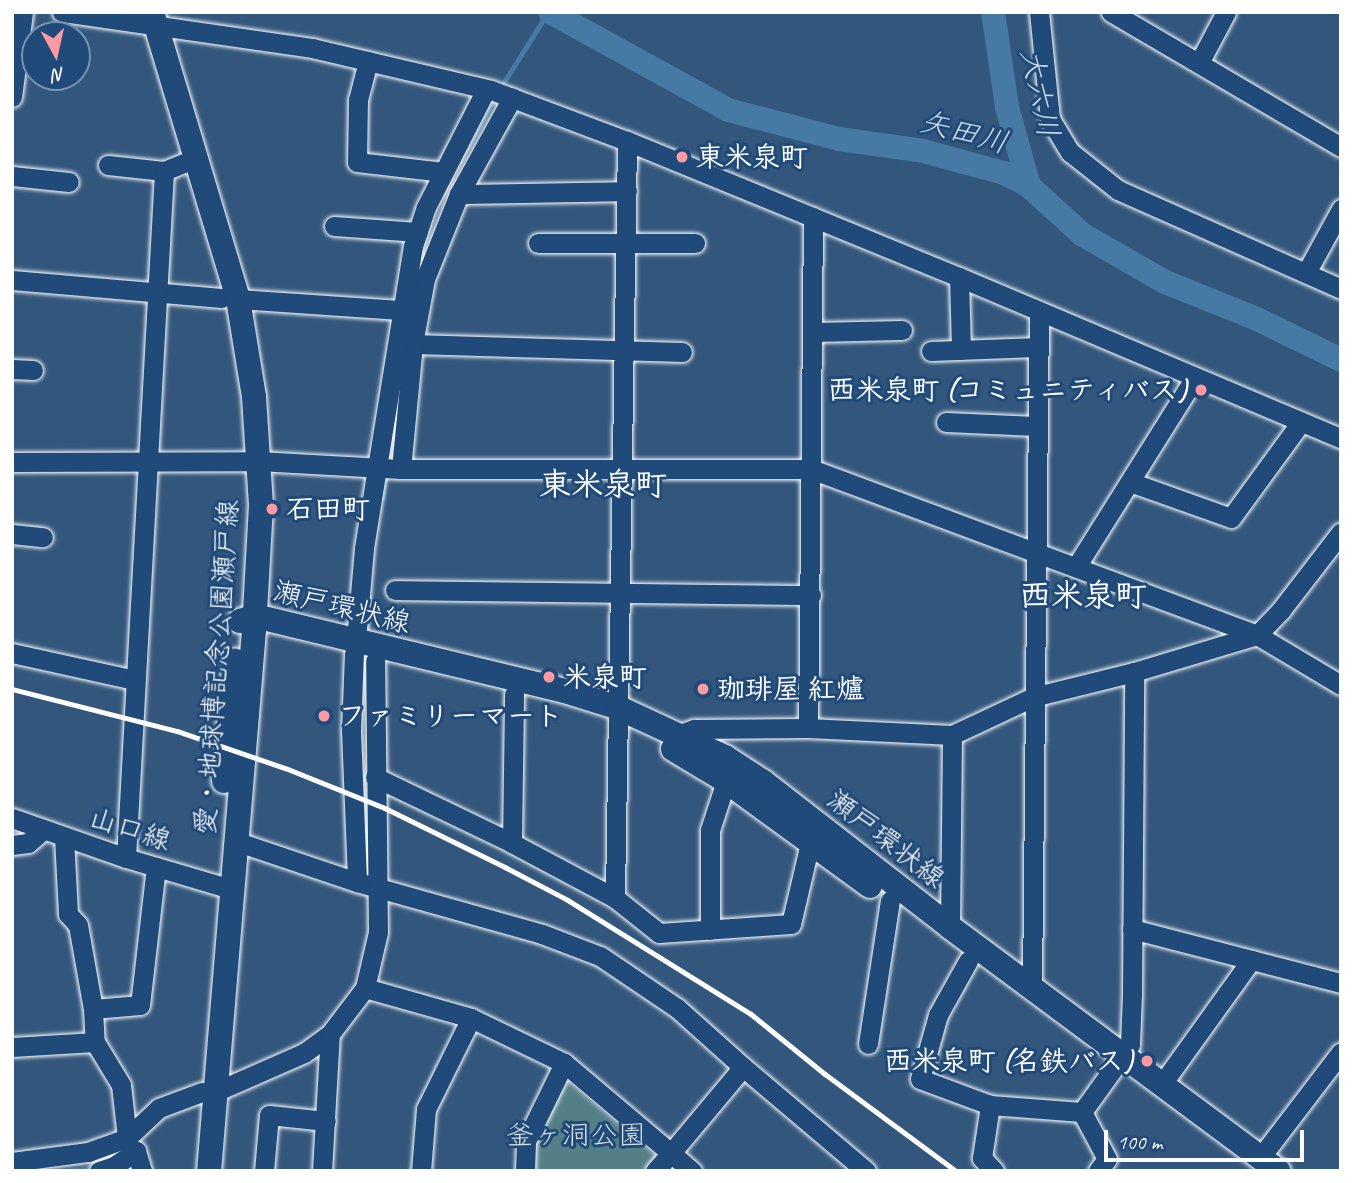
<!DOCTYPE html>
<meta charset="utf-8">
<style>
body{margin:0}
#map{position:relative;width:1353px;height:1183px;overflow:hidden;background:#32567c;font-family:Caveat,"Klee One",sans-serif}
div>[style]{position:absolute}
.green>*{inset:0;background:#537f87}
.stream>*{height:4.5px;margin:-2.25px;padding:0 2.25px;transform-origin:2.25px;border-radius:2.25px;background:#4679a4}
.river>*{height:24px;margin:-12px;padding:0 12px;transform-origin:12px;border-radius:12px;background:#4679a4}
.roads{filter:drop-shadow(0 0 2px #fff) drop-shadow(0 0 2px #fff)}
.minor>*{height:19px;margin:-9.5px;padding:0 9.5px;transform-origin:9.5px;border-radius:9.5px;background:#1f4a7a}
.major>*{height:24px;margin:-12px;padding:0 12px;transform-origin:12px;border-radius:12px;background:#1f4a7a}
.rail>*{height:4.5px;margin:-2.25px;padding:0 2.25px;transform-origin:2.25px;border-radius:2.25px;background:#fff}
.dots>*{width:19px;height:19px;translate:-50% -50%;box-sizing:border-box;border:4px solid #1f4a7a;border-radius:50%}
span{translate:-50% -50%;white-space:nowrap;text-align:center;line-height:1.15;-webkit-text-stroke:6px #1f4a7a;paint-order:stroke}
.poi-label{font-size:28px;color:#fff;font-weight:700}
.left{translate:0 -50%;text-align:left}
.right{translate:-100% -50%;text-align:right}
.street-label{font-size:28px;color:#fff}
.park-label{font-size:28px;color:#d4dfe1}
.water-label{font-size:30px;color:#d1dee8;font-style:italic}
.quarter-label{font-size:32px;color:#fff;font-weight:700}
.frame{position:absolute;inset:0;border:14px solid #fff;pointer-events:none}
.north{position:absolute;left:21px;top:21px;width:70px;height:70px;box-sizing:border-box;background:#1f4a7a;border:2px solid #7992af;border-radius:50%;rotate:172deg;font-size:19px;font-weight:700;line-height:28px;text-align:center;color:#fff}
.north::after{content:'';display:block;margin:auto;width:24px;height:32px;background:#ff9aa2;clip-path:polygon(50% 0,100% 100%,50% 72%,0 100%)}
.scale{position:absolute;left:1104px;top:1130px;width:200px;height:32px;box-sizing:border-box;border:4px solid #fff;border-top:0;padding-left:9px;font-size:21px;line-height:24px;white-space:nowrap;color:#fff;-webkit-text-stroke:5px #1f4a7a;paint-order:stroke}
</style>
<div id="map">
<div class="green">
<div style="clip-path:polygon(563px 1078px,658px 1158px,647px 1171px,528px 1171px,530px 1146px)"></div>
</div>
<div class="stream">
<div style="left:501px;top:87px;width:89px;rotate:-57.9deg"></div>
<div style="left:460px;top:161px;width:72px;rotate:-61.6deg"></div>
<div style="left:388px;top:464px;width:32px;rotate:-83deg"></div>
<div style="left:382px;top:499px;width:26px;rotate:-81deg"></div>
<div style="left:367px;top:634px;width:36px;rotate:-87deg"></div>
<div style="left:67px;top:1171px;width:27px;rotate:-6deg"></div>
</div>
<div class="river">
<div style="left:550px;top:12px;width:203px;rotate:28.8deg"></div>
<div style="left:728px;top:110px;width:115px;rotate:14.6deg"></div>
<div style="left:839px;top:139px;width:85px;rotate:8.1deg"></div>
<div style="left:923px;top:151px;width:84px;rotate:15.2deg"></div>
<div style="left:1004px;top:173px;width:28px;rotate:27deg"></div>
<div style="left:1029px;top:186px;width:73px;rotate:42.2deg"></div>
<div style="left:1083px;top:235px;width:95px;rotate:29.8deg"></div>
<div style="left:1165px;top:282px;width:99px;rotate:21.9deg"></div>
<div style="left:1257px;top:319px;width:93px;rotate:26deg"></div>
<div style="left:993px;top:12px;width:96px;rotate:81.6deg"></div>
<div style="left:1007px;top:107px;width:82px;rotate:74.4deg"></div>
</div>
<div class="roads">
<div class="minor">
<div style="left:62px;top:12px;width:253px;rotate:8.2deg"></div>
<div style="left:312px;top:48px;width:184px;rotate:13.2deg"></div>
<div style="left:491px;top:90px;width:145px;rotate:20.6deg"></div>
<div style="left:627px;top:141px;width:359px;rotate:22.3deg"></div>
<div style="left:959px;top:277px;width:415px;rotate:22.9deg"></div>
<div style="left:1039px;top:12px;width:108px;rotate:84.1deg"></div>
<div style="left:1050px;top:119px;width:39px;rotate:59deg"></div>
<div style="left:1070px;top:152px;width:61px;rotate:38.4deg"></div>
<div style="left:1118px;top:190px;width:244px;rotate:23.9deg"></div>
<div style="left:1111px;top:12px;width:267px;rotate:30.4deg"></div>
<div style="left:368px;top:61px;width:40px;rotate:104.4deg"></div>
<div style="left:358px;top:100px;width:62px;rotate:90.9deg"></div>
<div style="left:357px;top:162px;width:87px;rotate:6.6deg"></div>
<div style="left:1199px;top:63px;width:58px;rotate:-62.1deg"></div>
<div style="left:12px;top:97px;width:86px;rotate:-82.6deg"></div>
<div style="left:627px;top:141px;width:757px;rotate:90.91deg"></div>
<div style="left:615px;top:898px;width:56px;rotate:38.5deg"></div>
<div style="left:659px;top:933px;width:132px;rotate:-3.9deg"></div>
<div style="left:791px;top:924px;width:83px;rotate:-76.8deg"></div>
<div style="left:108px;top:165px;width:56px;rotate:6.1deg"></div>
<div style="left:12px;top:176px;width:57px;rotate:6deg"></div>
<div style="left:459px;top:194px;width:168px;rotate:-1deg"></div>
<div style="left:334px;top:226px;width:84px;rotate:4.1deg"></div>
<div style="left:538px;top:243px;width:157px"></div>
<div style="left:1306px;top:273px;width:73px;rotate:-61.3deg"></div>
<div style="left:959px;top:277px;width:73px;rotate:88.4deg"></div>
<div style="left:12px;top:280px;width:210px;rotate:4.9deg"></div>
<div style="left:238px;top:299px;width:162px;rotate:3.9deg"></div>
<div style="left:813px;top:332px;width:89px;rotate:-1.3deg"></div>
<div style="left:413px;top:344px;width:269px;rotate:1.7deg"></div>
<div style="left:931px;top:351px;width:107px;rotate:-2.1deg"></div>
<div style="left:12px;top:369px;width:21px;rotate:3deg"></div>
<div style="left:946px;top:422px;width:90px;rotate:2.5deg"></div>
<div style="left:12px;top:462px;width:246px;rotate:-0.2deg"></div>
<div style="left:258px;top:461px;width:143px;rotate:3.2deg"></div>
<div style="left:401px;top:469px;width:410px"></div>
<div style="left:811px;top:469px;width:476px;rotate:20.4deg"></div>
<div style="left:1257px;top:635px;width:98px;rotate:30.8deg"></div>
<div style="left:401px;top:469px;width:126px;rotate:-84.5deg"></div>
<div style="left:413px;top:344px;width:66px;rotate:-79.5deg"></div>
<div style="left:425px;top:279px;width:92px;rotate:-68.2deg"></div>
<div style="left:459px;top:194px;width:110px;rotate:-61.1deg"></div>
<div style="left:1130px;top:482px;width:107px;rotate:19.6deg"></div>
<div style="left:1231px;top:518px;width:119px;rotate:-53.9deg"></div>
<div style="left:12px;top:534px;width:31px;rotate:6deg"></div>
<div style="left:1076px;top:567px;width:224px;rotate:-57.9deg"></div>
<div style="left:395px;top:590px;width:416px;rotate:0.7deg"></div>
<div style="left:356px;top:640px;width:92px;rotate:-85deg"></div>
<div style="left:364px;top:548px;width:306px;rotate:-80.8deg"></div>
<div style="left:413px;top:246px;width:41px;rotate:-71.6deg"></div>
<div style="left:426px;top:207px;width:132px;rotate:-63deg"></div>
<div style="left:12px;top:653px;width:126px;rotate:12.4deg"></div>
<div style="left:354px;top:653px;width:77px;rotate:92.2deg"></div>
<div style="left:351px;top:730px;width:152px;rotate:87.7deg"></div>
<div style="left:357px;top:882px;width:192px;rotate:15.7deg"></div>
<div style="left:542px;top:934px;width:62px;rotate:20.8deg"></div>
<div style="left:600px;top:956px;width:93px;rotate:34deg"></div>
<div style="left:677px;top:1008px;width:89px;rotate:41.8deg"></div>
<div style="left:808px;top:728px;width:511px;rotate:-89.44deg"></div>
<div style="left:680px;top:734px;width:15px;rotate:-20deg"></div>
<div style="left:694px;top:729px;width:114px;rotate:-0.5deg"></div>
<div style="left:808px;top:728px;width:144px;rotate:2.8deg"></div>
<div style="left:952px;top:735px;width:89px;rotate:-25.1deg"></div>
<div style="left:1033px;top:697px;width:104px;rotate:-13.9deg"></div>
<div style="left:1134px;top:672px;width:128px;rotate:-16.7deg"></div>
<div style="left:1257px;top:635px;width:35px;rotate:-46deg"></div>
<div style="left:1281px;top:610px;width:98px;rotate:-52.4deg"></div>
<div style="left:375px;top:777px;width:152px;rotate:25.7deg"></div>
<div style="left:512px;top:843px;width:117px;rotate:28.1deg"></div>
<div style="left:12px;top:818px;width:121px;rotate:19.3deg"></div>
<div style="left:126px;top:858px;width:109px;rotate:16.4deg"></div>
<div style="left:64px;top:837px;width:77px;rotate:87deg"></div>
<div style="left:68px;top:914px;width:15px;rotate:48deg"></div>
<div style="left:78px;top:925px;width:85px;rotate:79.9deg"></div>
<div style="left:93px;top:1009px;width:33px;rotate:87deg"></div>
<div style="left:95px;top:1042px;width:50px;rotate:58.8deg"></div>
<div style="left:121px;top:1085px;width:53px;rotate:83.5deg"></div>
<div style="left:235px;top:841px;width:129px;rotate:18.6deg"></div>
<div style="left:512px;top:843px;width:149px;rotate:-89.2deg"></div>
<div style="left:12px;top:845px;width:16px;rotate:-7deg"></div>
<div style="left:28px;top:843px;width:21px;rotate:-41deg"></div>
<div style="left:126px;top:858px;width:688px;rotate:-86.83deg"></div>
<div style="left:164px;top:171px;width:22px;rotate:-22deg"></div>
<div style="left:950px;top:927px;width:192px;rotate:-89.4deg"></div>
<div style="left:1132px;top:929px;width:216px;rotate:14.5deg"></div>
<div style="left:710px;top:930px;width:100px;rotate:-90deg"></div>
<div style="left:710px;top:830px;width:52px;rotate:-71.9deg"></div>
<div style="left:968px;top:961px;width:62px;rotate:119.1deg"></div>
<div style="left:938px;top:1015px;width:66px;rotate:105.7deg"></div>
<div style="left:920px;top:1079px;width:75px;rotate:20.4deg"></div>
<div style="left:365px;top:988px;width:57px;rotate:-76.9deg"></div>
<div style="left:378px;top:932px;width:271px;rotate:-90.6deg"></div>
<div style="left:1032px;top:988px;width:677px;rotate:-89.41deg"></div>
<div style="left:93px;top:1009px;width:47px;rotate:-4.9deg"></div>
<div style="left:140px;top:1005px;width:139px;rotate:-83.4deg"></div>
<div style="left:471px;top:1018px;width:103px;rotate:25.8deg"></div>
<div style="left:564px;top:1063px;width:140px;rotate:40.1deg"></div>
<div style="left:671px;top:1153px;width:112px;rotate:-50.1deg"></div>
<div style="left:743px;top:1067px;width:161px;rotate:40.2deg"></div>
<div style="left:868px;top:1044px;width:145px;rotate:-81.3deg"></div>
<div style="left:12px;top:1047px;width:83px;rotate:-3.4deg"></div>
<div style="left:1125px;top:1056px;width:13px;rotate:-67deg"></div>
<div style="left:1130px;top:1044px;width:49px;rotate:-87.7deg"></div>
<div style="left:1132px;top:995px;width:323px;rotate:-89.6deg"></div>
<div style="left:1162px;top:1084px;width:153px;rotate:-54.3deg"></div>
<div style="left:215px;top:1092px;width:97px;rotate:-23.7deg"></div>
<div style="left:304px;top:1053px;width:32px;rotate:-36deg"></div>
<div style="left:1082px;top:1112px;width:57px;rotate:-54.3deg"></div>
<div style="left:1260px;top:1158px;width:133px;rotate:-52.6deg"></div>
<div style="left:12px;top:1162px;width:77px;rotate:-7.5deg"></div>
<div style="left:88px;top:1152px;width:41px;rotate:-19.7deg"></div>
<div style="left:127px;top:1138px;width:44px;rotate:-43.2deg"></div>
<div style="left:159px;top:1108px;width:46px;rotate:-20.4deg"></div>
<div style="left:99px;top:1171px;width:16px;rotate:-18deg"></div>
<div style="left:114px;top:1166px;width:27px;rotate:-34deg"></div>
<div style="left:136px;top:1151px;width:21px;rotate:73deg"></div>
<div style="left:264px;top:1171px;width:56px;rotate:-84.9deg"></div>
<div style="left:269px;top:1115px;width:57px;rotate:6deg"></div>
<div style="left:322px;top:1171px;width:137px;rotate:-86.7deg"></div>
<div style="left:330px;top:1034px;width:58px;rotate:-52.7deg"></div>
<div style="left:365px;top:988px;width:110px;rotate:15.8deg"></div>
<div style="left:471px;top:1018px;width:102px;rotate:116.3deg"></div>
<div style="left:426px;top:1109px;width:62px;rotate:94.6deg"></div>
<div style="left:525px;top:1171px;width:30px;rotate:-88deg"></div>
<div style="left:526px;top:1141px;width:87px;rotate:-64deg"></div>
<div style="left:655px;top:1171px;width:24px;rotate:-48deg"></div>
<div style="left:671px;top:1153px;width:28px;rotate:41deg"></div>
<div style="left:994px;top:1171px;width:18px;rotate:-133deg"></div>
<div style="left:982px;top:1158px;width:54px;rotate:-81.4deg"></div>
<div style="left:990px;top:1105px;width:92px;rotate:4.4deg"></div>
<div style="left:1082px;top:1112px;width:53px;rotate:62deg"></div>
<div style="left:1107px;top:1159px;width:15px;rotate:127deg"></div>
</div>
<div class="major">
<div style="left:152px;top:12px;width:300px;rotate:73.3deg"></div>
<div style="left:238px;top:299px;width:99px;rotate:80.7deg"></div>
<div style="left:254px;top:397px;width:108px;rotate:86.3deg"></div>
<div style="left:261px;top:505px;width:125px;rotate:93.2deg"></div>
<div style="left:254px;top:630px;width:543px;rotate:94.75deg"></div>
<div style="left:240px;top:621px;width:16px;rotate:-18deg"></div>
<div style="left:255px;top:616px;width:319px;rotate:13.6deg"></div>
<div style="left:565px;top:691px;width:57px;rotate:17.5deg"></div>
<div style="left:619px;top:708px;width:117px;rotate:24.8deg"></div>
<div style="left:725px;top:757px;width:44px;rotate:33deg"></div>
<div style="left:762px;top:781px;width:238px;rotate:37.8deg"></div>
<div style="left:950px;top:927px;width:409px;rotate:36.6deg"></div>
<div style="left:673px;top:749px;width:62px;rotate:31.1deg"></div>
<div style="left:726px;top:781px;width:178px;rotate:36.1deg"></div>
<div style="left:224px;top:781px;width:121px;rotate:-84.8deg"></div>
</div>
</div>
<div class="rail">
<div style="left:12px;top:689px;width:170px;rotate:14.3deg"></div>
<div style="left:177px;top:731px;width:117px;rotate:18.9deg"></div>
<div style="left:288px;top:769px;width:105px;rotate:21.9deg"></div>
<div style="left:385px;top:808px;width:134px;rotate:26.2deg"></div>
<div style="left:505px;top:867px;width:71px;rotate:27.6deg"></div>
<div style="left:568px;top:900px;width:216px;rotate:31.9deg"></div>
<div style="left:751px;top:1014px;width:95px;rotate:39deg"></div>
<div style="left:825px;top:1074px;width:163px;rotate:36.5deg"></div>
</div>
<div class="dots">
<div style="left:682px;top:157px;background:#ff9aa2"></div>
<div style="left:1201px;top:390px;background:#ff9aa2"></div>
<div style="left:272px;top:509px;background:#ff9aa2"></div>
<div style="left:549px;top:677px;background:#ff9aa2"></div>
<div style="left:703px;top:689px;background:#ff9aa2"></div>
<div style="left:324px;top:716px;background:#ff9aa2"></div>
<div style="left:1147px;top:1061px;background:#ff9aa2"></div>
</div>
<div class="poi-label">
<span class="left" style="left:696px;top:157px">東米泉町</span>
<span class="right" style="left:1187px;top:390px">西米泉町 (コミュニティバス)</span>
<span class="left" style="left:286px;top:509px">石田町</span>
<span class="left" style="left:563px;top:677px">米泉町</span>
<span class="left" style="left:717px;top:689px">珈琲屋 紅爐</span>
<span class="left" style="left:338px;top:716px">ファミリーマート</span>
<span class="right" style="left:1133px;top:1061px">西米泉町 (名鉄バス)</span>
</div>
<div class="street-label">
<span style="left:342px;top:607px;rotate:14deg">瀬戸環状線</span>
<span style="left:217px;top:667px;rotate:-86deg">愛・地球博記念公園瀬戸線</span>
<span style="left:130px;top:829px;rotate:18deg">山口線</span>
<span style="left:886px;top:839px;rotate:38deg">瀬戸環状線</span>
</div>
<div class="park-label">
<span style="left:576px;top:1135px">釜ヶ洞公園</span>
</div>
<div class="water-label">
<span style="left:1040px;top:93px;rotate:78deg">大六川</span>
<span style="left:964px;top:132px;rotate:15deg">矢田川</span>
</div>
<div class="quarter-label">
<span style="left:603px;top:485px">東米泉町</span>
<span style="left:1083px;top:596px">西米泉町</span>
</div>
<div class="frame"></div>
<div class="north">N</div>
<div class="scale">100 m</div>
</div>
